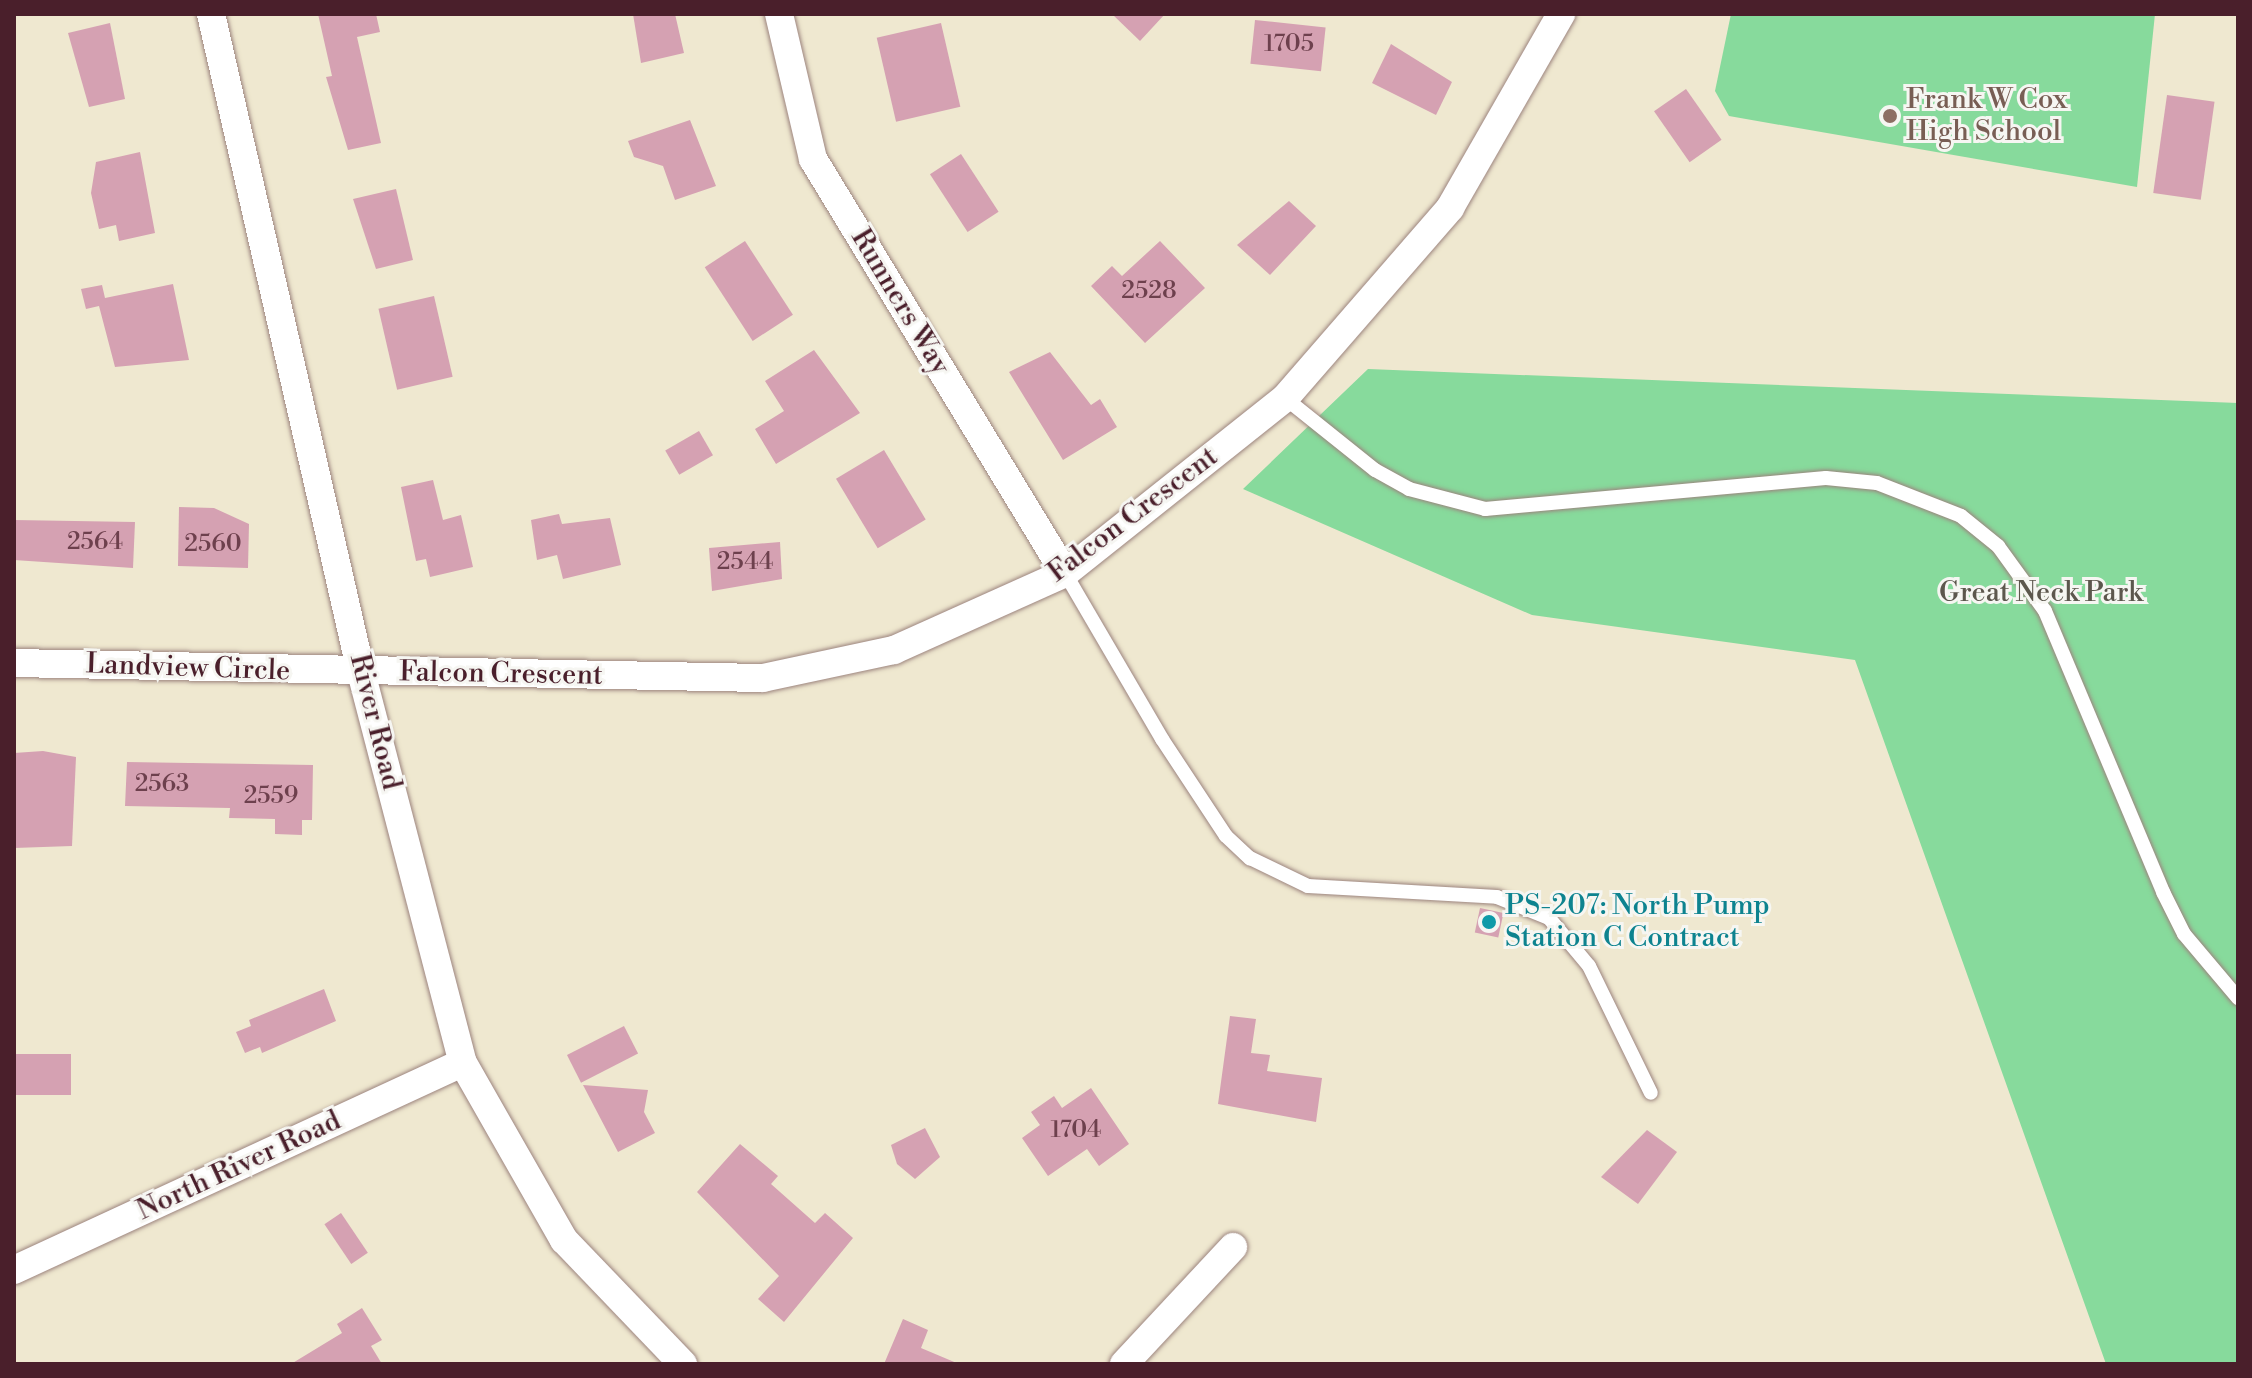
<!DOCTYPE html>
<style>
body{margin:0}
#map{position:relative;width:2252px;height:1378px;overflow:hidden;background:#efe8d0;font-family:"Libre Bodoni",serif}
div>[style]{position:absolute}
.green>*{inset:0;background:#87da9c}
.building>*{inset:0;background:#d5a1b2;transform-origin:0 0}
.roads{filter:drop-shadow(0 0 2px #9c847e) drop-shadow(0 0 2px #9c847e)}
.service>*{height:14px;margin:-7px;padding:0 7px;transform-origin:7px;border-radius:7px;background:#fff}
.minor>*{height:28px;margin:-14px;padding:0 14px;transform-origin:14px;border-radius:14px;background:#fff}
.dots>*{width:22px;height:22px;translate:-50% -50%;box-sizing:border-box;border:4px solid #f6f6f2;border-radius:50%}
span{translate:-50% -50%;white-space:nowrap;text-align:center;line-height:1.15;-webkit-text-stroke:6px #f6f6f2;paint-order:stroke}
.number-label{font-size:24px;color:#6d404d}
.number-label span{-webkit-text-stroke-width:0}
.education-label{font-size:28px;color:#785e54}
.left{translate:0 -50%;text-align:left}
.street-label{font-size:28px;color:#4a1f2b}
.park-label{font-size:28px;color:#5c574d}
.culture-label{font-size:28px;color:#0d838f}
.frame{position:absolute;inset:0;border:16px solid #4a1f2b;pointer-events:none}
</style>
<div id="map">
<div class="green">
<div style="clip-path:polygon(1731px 14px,2155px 14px,2137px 187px,1729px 116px,1715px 91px)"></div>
<div style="clip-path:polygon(1368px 369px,2238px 403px,2238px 1364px,2106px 1364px,1855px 660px,1532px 615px,1243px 489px)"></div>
</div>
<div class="building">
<div style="clip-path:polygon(318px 14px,376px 14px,380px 32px,357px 37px,381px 143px,348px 150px,326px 77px,332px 76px)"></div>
<div style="clip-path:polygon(633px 14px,675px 14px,684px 53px,641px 63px)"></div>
<div style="clip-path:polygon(1112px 14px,1165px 14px,1140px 41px)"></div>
<div style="left:1255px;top:20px;width:71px;height:44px;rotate:6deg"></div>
<div style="clip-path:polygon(110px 23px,125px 99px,89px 107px,68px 33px)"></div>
<div style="left:941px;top:23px;width:86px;height:66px;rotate:77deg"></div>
<div style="clip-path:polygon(1391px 44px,1452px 82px,1436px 115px,1372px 83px)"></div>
<div style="left:1686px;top:89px;width:62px;height:39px;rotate:55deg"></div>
<div style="left:2167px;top:95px;width:48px;height:99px;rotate:8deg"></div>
<div style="clip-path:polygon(690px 120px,716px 186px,675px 200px,663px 166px,634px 157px,628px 141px)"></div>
<div style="clip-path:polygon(140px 152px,155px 233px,119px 241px,116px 225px,99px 229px,91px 193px,96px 162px)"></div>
<div style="left:961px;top:154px;width:69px;height:37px;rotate:57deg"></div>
<div style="clip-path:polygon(396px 189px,413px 260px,376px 269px,353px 199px)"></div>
<div style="clip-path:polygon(1289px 201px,1316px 226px,1270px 275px,1237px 245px)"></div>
<div style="left:745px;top:241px;width:88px;height:48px;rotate:57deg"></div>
<div style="clip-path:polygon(1160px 241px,1205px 288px,1145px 343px,1091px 286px,1112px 266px,1122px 276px)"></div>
<div style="clip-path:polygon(173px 284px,189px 360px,115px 367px,99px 306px,86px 309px,81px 289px,102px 285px,105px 298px)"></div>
<div style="left:434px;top:296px;width:83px;height:57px;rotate:77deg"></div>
<div style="clip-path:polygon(814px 350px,860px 413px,776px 464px,755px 429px,784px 411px,765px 381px)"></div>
<div style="clip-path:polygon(1050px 352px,1091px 405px,1100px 399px,1117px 427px,1063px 460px,1009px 372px)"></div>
<div style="left:699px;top:431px;width:28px;height:39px;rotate:60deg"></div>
<div style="left:884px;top:450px;width:81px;height:56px;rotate:59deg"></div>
<div style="clip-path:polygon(433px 480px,443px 520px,461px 515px,473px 567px,430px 577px,426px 559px,416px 561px,401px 487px)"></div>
<div style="clip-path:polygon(179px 507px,214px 508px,249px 524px,248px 568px,178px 566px)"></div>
<div style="clip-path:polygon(559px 514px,562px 524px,610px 518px,621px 565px,563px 579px,557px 555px,537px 560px,531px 520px)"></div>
<div style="clip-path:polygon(14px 520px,135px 522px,133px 568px,14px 560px)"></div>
<div style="clip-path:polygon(780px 542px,782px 579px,712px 591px,709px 548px)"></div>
<div style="clip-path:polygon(43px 751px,76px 757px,72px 846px,14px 848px,14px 753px)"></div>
<div style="clip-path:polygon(127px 762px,313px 765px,312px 820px,302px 820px,302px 835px,275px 834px,275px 819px,229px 818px,230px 808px,125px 806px)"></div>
<div style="left:1480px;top:908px;width:24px;height:25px;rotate:12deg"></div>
<div style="clip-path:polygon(324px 989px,336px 1021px,262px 1053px,260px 1047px,245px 1053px,236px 1032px,251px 1026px,249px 1020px)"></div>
<div style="clip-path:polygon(1230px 1016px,1256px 1019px,1251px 1053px,1270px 1055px,1267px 1071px,1322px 1078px,1316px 1122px,1218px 1104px)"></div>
<div style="left:624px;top:1026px;width:31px;height:64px;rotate:63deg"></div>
<div style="left:71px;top:1054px;width:41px;height:57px;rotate:90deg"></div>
<div style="clip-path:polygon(583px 1085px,648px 1090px,644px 1112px,655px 1133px,618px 1152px)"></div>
<div style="clip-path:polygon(1091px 1088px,1129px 1144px,1099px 1166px,1087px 1149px,1048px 1176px,1022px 1138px,1040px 1125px,1031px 1112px,1054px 1096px,1062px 1108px)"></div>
<div style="clip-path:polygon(925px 1128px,940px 1157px,915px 1179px,897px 1164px,891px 1145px)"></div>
<div style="clip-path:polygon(1647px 1130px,1677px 1152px,1638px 1204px,1601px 1177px)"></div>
<div style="clip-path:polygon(740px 1144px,778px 1176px,771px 1184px,815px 1223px,825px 1213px,853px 1238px,784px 1322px,758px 1299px,779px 1276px,697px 1192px)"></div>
<div style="left:341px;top:1213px;width:48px;height:20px;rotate:56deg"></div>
<div style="clip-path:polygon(362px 1308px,382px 1340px,371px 1346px,382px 1364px,291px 1364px,342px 1333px,337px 1324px)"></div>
<div style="clip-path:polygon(903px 1319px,928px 1330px,921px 1348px,959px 1364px,884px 1364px)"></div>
</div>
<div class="roads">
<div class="service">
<div style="left:1285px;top:398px;width:115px;rotate:38.7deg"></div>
<div style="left:1375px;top:470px;width:39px;rotate:29deg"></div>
<div style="left:1409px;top:489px;width:79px;rotate:14.7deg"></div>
<div style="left:1485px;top:509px;width:342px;rotate:-5.2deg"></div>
<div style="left:1826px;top:478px;width:51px;rotate:5.6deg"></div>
<div style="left:1877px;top:483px;width:90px;rotate:21.4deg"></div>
<div style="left:1961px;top:516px;width:48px;rotate:39deg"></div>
<div style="left:1998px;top:546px;width:80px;rotate:54.1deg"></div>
<div style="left:2045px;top:611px;width:305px;rotate:67.2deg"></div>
<div style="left:2163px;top:892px;width:47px;rotate:63.4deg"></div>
<div style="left:2184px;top:934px;width:84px;rotate:49.8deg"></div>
<div style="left:1065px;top:573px;width:192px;rotate:59.7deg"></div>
<div style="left:1162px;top:739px;width:116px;rotate:56.6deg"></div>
<div style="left:1226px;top:836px;width:33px;rotate:43deg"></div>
<div style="left:1250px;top:858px;width:64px;rotate:25.8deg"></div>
<div style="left:1308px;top:886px;width:189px;rotate:3.3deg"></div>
<div style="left:1497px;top:897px;width:56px;rotate:22deg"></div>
<div style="left:1549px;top:918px;width:62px;rotate:50.2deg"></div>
<div style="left:1589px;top:966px;width:141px;rotate:64deg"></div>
</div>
<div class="minor">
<div style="left:211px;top:14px;width:675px;rotate:77.16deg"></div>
<div style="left:361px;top:672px;width:404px;rotate:75.4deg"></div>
<div style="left:463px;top:1063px;width:204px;rotate:60.3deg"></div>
<div style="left:564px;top:1240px;width:172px;rotate:46.2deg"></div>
<div style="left:779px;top:14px;width:149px;rotate:76.8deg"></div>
<div style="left:813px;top:159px;width:485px;rotate:58.7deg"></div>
<div style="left:14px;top:663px;width:749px;rotate:1.15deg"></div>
<div style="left:763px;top:678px;width:134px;rotate:-12.1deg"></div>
<div style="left:894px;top:650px;width:188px;rotate:-24.2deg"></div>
<div style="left:1065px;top:573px;width:281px;rotate:-38.5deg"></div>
<div style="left:1285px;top:398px;width:252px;rotate:-49deg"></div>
<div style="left:1450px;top:208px;width:224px;rotate:-60.2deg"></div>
<div style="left:14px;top:1270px;width:494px;rotate:-24.8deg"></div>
<div style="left:1124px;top:1364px;width:160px;rotate:-47deg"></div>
</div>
</div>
<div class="dots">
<div style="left:1890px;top:116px;background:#8d6e63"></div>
<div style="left:1489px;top:922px;background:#0f9aa8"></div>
</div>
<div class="number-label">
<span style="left:1289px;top:45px">1705</span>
<span style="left:1149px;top:292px">2528</span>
<span style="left:95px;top:543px">2564</span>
<span style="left:213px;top:545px">2560</span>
<span style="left:745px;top:563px">2544</span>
<span style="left:162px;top:785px">2563</span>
<span style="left:271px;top:797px">2559</span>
<span style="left:1076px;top:1131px">1704</span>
</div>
<div class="education-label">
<span class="left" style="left:1906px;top:116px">Frank W Cox<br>High School</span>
</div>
<div class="street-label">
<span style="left:900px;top:302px;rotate:59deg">Runners Way</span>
<span style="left:1133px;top:515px;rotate:-37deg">Falcon Crescent</span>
<span style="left:188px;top:668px;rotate:2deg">Landview Circle</span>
<span style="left:501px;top:674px;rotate:1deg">Falcon Crescent</span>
<span style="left:375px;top:722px;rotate:76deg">River Road</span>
<span style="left:239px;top:1166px;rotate:-25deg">North River Road</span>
</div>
<div class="park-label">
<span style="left:2041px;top:593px">Great Neck Park</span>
</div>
<div class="culture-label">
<span class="left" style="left:1505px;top:922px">PS-207: North Pump<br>Station C Contract</span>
</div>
<div class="frame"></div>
</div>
